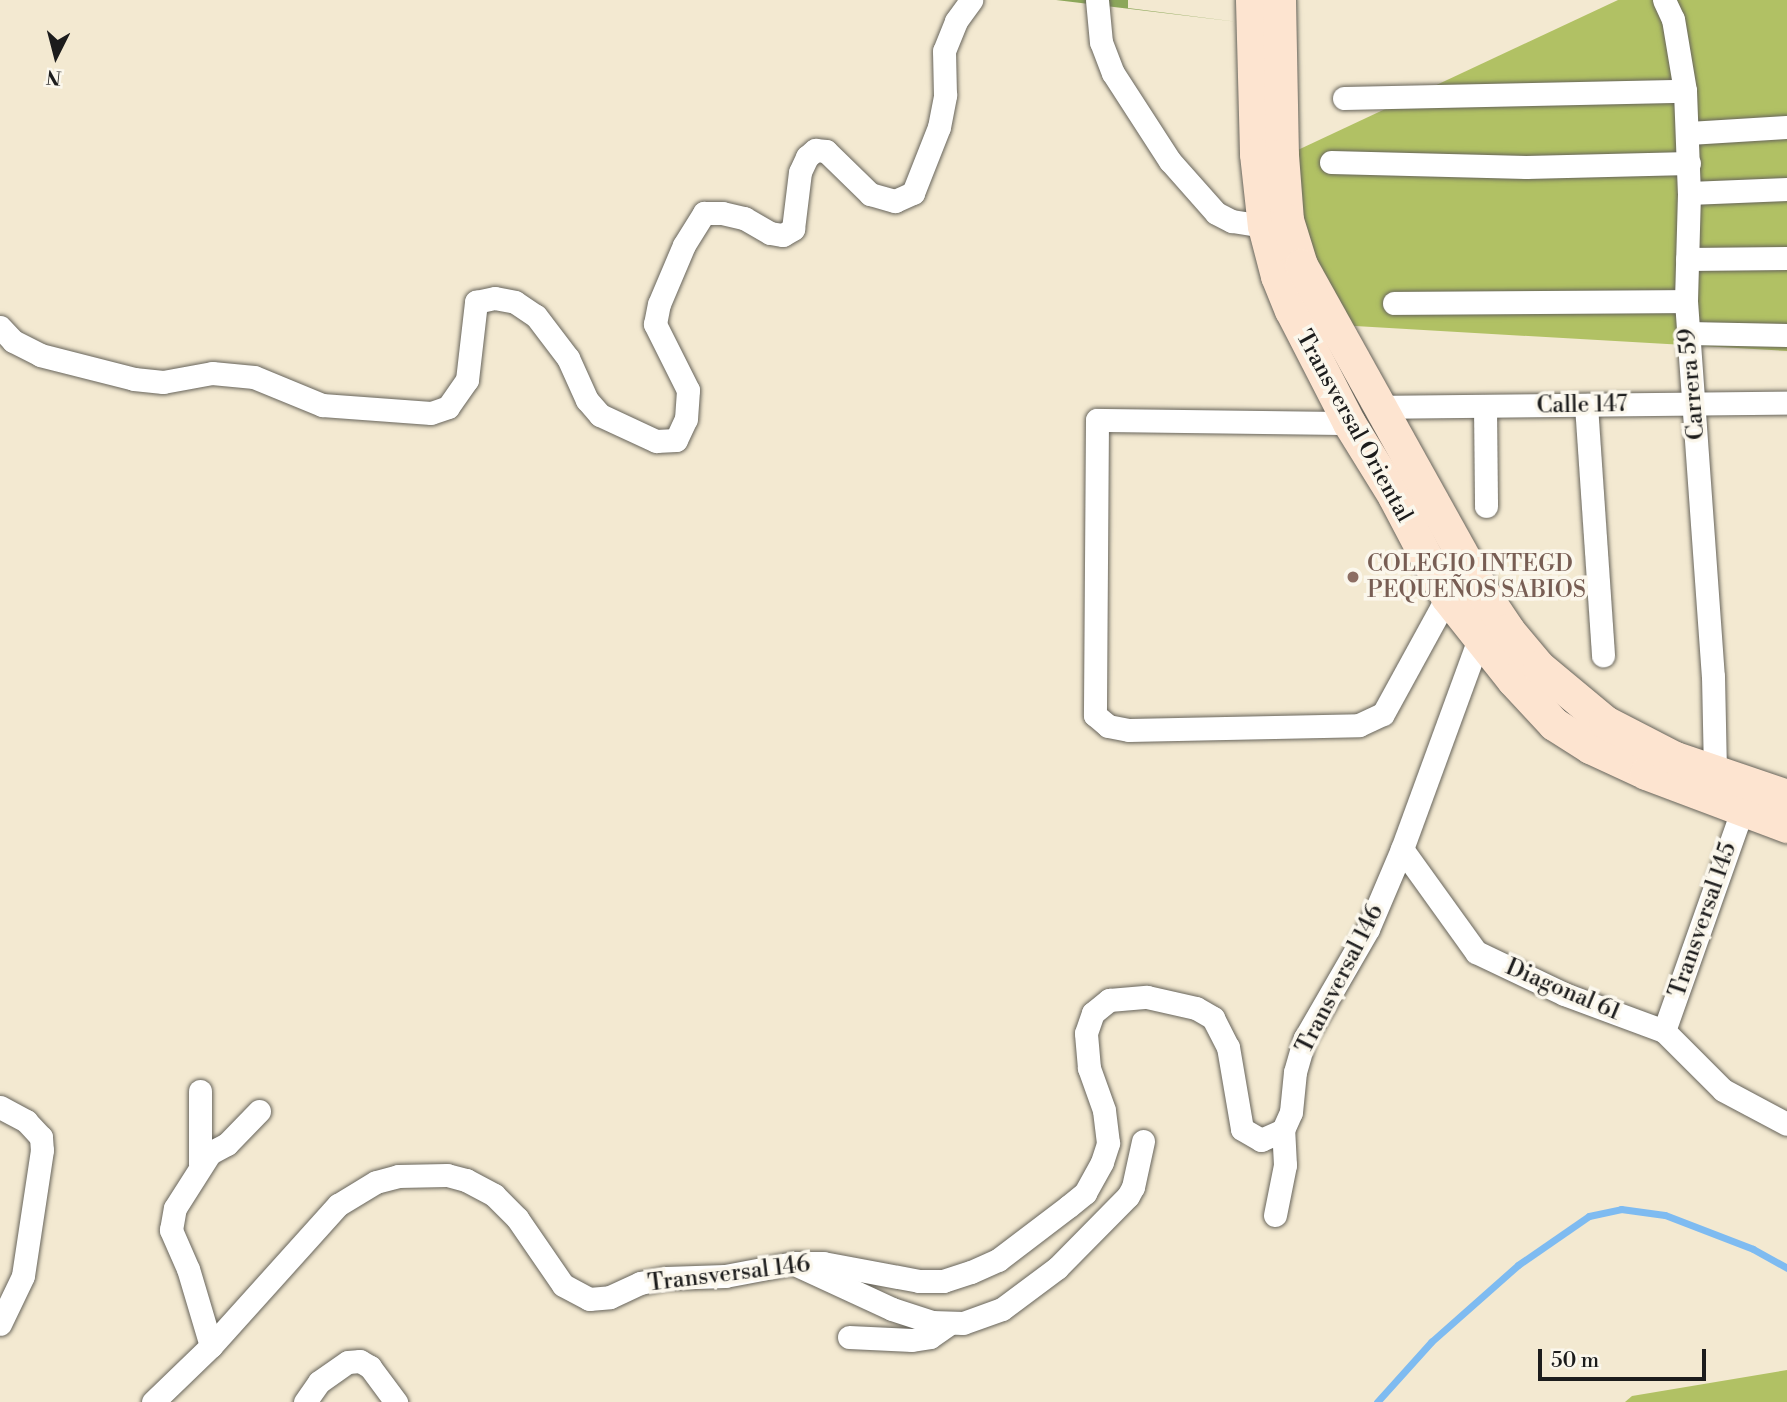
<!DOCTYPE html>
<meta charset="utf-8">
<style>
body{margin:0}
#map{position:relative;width:1787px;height:1402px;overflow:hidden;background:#f3e9d1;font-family:"Libre Bodoni",serif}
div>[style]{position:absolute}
.green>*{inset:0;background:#b1c164}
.forest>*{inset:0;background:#8ca75a}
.stream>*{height:7px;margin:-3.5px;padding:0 3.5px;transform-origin:3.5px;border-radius:3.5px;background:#7ebbf1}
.roads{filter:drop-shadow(0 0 2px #67645b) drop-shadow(0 0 2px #67645b)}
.minor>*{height:23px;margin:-11.5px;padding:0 11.5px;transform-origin:11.5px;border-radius:11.5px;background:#fff}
.secondary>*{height:33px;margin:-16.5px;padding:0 16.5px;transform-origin:16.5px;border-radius:16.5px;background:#fde4d0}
.dots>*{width:19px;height:19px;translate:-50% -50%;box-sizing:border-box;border:4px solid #fbf7ec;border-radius:50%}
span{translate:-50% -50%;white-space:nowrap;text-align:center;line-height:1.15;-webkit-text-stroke:7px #fbf7ec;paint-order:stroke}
.street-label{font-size:23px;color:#1c1c1c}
.education-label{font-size:23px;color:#785e54}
.left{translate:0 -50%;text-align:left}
.north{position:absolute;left:21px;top:21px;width:70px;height:70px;-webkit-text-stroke:5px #fbf7ec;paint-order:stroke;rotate:186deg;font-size:19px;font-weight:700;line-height:28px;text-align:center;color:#1c1c1c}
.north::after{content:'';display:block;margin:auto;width:24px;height:32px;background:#1c1c1c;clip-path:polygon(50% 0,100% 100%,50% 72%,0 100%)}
.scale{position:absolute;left:1538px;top:1349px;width:168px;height:32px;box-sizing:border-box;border:4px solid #1c1c1c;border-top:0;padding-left:9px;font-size:21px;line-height:24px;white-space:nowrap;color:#1c1c1c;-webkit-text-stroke:5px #fbf7ec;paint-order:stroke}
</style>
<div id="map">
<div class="green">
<div style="clip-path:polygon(1618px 0,1787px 0,1787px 351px,1338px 325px,1292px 218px,1285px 156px)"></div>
<div style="clip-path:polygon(1787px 1370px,1787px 1402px,1625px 1402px,1632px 1396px)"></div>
</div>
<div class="forest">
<div style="clip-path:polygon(1056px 0,1128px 0,1128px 8px,1238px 22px)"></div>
</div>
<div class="stream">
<div style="left:1377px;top:1402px;width:81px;rotate:-48deg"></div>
<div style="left:1431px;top:1342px;width:116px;rotate:-41.5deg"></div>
<div style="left:1518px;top:1265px;width:86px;rotate:-34.6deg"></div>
<div style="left:1589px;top:1216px;width:33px;rotate:-12deg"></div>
<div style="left:1621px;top:1209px;width:44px;rotate:7.8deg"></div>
<div style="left:1665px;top:1215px;width:94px;rotate:21.1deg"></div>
<div style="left:1753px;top:1249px;width:39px;rotate:29deg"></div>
</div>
<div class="roads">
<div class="minor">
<div style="left:1097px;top:0;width:42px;rotate:84.6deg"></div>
<div style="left:1101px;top:42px;width:33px;rotate:69deg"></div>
<div style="left:1113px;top:73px;width:105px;rotate:57.1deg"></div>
<div style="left:1170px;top:161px;width:69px;rotate:48.5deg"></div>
<div style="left:1216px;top:213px;width:18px;rotate:27deg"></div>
<div style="left:1232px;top:221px;width:32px;rotate:9deg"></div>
<div style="left:1664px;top:0;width:21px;rotate:65deg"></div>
<div style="left:1673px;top:19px;width:73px;rotate:80.5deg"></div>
<div style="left:1685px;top:91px;width:102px;rotate:87.8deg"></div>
<div style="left:1689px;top:193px;width:108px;rotate:91.6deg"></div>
<div style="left:1686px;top:301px;width:376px;rotate:85.9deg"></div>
<div style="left:1713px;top:676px;width:95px;rotate:88.8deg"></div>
<div style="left:1344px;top:98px;width:341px;rotate:-1.2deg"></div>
<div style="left:1688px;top:133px;width:99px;rotate:-3.5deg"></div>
<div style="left:1331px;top:162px;width:195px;rotate:1.5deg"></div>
<div style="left:1526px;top:167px;width:163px;rotate:-1.4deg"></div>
<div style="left:1689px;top:193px;width:98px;rotate:-2.3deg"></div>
<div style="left:1687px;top:259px;width:100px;rotate:-0.6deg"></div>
<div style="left:1394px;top:303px;width:292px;rotate:-0.4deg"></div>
<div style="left:0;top:327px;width:19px;rotate:47deg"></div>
<div style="left:13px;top:341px;width:30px;rotate:27deg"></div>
<div style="left:40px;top:355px;width:97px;rotate:14.3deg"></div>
<div style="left:134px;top:379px;width:29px;rotate:6deg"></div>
<div style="left:163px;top:382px;width:50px;rotate:-10.4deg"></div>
<div style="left:212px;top:373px;width:42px;rotate:5.4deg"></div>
<div style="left:254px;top:377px;width:74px;rotate:22.4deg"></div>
<div style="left:322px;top:405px;width:109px;rotate:4.2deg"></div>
<div style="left:431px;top:413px;width:18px;rotate:-19deg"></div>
<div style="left:448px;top:407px;width:33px;rotate:-55deg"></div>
<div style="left:467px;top:380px;width:79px;rotate:-83.4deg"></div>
<div style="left:476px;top:302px;width:19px;rotate:-12deg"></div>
<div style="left:495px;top:298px;width:20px;rotate:11deg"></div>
<div style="left:515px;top:302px;width:25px;rotate:34deg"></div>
<div style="left:536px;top:316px;width:53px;rotate:52.7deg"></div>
<div style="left:568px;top:358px;width:46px;rotate:65.7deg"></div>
<div style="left:587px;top:400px;width:20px;rotate:49deg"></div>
<div style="left:600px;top:415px;width:62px;rotate:24.9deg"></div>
<div style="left:656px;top:441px;width:20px;rotate:-3deg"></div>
<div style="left:676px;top:440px;width:23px;rotate:-65deg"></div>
<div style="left:686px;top:419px;width:29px;rotate:-86deg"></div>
<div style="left:688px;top:390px;width:74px;rotate:-116.6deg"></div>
<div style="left:655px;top:324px;width:20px;rotate:-79deg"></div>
<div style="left:659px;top:304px;width:64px;rotate:-67deg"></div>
<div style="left:684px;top:245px;width:38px;rotate:-58deg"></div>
<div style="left:704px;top:213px;width:18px"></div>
<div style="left:722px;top:213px;width:23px;rotate:13deg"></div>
<div style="left:744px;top:218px;width:30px;rotate:30deg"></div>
<div style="left:770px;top:233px;width:13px;rotate:9deg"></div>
<div style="left:783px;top:235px;width:12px;rotate:-31deg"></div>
<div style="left:793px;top:229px;width:57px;rotate:-83deg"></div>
<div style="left:800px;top:172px;width:17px;rotate:-65deg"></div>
<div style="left:807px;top:157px;width:11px;rotate:-41deg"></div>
<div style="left:815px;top:150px;width:11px;rotate:5deg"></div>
<div style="left:826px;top:151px;width:62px;rotate:44.3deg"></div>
<div style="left:870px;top:194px;width:26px;rotate:16deg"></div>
<div style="left:895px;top:201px;width:20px;rotate:-24deg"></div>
<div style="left:913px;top:193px;width:71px;rotate:-68.5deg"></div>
<div style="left:939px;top:127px;width:33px;rotate:-79deg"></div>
<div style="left:945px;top:95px;width:44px;rotate:-91.3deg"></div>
<div style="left:944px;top:51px;width:32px;rotate:-68deg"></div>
<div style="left:956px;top:21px;width:26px;rotate:-54deg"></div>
<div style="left:1688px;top:333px;width:99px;rotate:1.2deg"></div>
<div style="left:1586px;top:405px;width:251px;rotate:86.1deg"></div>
<div style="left:1485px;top:406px;width:100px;rotate:89.4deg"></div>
<div style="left:1378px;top:407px;width:409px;rotate:-0.6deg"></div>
<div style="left:1349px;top:423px;width:252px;rotate:-179.3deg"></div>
<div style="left:1097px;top:420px;width:295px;rotate:90.4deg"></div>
<div style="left:1095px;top:715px;width:17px;rotate:40deg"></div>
<div style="left:1108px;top:726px;width:21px;rotate:11deg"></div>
<div style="left:1129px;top:730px;width:230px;rotate:-1.2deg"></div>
<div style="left:1359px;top:725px;width:26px;rotate:-25deg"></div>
<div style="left:1383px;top:714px;width:133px;rotate:-61.3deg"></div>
<div style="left:1402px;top:849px;width:127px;rotate:54.3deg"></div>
<div style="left:1476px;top:952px;width:98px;rotate:25.5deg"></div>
<div style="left:1564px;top:994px;width:107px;rotate:20.3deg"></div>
<div style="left:1664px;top:1031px;width:83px;rotate:45deg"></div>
<div style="left:1723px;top:1090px;width:72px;rotate:28deg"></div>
<div style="left:1664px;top:1031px;width:249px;rotate:-70.5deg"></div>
<div style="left:200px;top:1091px;width:73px;rotate:90deg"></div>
<div style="left:0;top:1107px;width:30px;rotate:28deg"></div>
<div style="left:26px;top:1121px;width:22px;rotate:47deg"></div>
<div style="left:41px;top:1137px;width:13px;rotate:86deg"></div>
<div style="left:42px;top:1150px;width:127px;rotate:98.6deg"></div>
<div style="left:23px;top:1276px;width:53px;rotate:115.6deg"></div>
<div style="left:1275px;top:1215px;width:51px;rotate:-78.7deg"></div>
<div style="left:1285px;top:1165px;width:35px;rotate:-93deg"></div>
<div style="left:799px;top:1266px;width:102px;rotate:24.8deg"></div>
<div style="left:892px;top:1309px;width:42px;rotate:18deg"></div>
<div style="left:932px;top:1322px;width:31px;rotate:2deg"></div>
<div style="left:963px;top:1323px;width:41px;rotate:-19.7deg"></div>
<div style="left:1002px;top:1309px;width:69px;rotate:-36.7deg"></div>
<div style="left:1057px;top:1268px;width:101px;rotate:-45.4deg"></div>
<div style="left:1128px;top:1196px;width:10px;rotate:-61deg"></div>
<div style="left:1133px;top:1187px;width:47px;rotate:-77.7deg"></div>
<div style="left:849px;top:1337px;width:63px;rotate:2.7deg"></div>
<div style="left:912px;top:1340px;width:18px;rotate:-9deg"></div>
<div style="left:930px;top:1337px;width:24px;rotate:-35deg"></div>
<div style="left:211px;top:1346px;width:80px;rotate:-106.6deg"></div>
<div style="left:188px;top:1269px;width:43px;rotate:-113.6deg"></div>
<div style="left:171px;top:1230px;width:22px;rotate:-80deg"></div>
<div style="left:175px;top:1208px;width:65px;rotate:-57.5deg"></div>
<div style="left:210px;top:1153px;width:19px;rotate:-28deg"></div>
<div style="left:227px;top:1144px;width:46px;rotate:-45.9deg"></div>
<div style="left:153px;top:1402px;width:81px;rotate:-44deg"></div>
<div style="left:211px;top:1346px;width:190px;rotate:-48deg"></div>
<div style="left:338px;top:1205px;width:44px;rotate:-31.2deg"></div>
<div style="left:376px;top:1182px;width:23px;rotate:-15deg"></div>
<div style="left:398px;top:1176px;width:49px;rotate:-1.2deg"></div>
<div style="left:447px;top:1175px;width:20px;rotate:15deg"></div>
<div style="left:466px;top:1180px;width:32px;rotate:28deg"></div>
<div style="left:494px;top:1195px;width:33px;rotate:45deg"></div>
<div style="left:517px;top:1218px;width:81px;rotate:55.5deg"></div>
<div style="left:563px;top:1285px;width:30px;rotate:28deg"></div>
<div style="left:589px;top:1299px;width:21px;rotate:-5deg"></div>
<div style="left:610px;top:1297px;width:33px;rotate:-25deg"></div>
<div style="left:640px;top:1283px;width:26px;rotate:-11deg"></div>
<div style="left:666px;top:1278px;width:59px;rotate:-1.9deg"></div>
<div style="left:725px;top:1276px;width:70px;rotate:-10.7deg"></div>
<div style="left:794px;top:1263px;width:29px"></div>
<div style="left:823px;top:1263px;width:98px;rotate:10.6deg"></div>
<div style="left:919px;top:1281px;width:24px"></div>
<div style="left:943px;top:1281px;width:29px;rotate:-18deg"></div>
<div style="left:971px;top:1272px;width:30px;rotate:-24deg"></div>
<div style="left:998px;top:1260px;width:89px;rotate:-37.3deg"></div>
<div style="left:1069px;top:1206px;width:21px;rotate:-39deg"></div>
<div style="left:1085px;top:1193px;width:35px;rotate:-61deg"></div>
<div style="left:1102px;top:1162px;width:20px;rotate:-72deg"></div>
<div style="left:1108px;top:1143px;width:33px;rotate:-97deg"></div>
<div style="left:1104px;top:1110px;width:45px;rotate:-109.7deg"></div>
<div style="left:1089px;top:1068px;width:35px;rotate:-95deg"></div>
<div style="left:1086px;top:1033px;width:21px;rotate:-71deg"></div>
<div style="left:1093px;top:1013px;width:21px;rotate:-39deg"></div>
<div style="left:1109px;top:1000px;width:38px;rotate:-5deg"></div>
<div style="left:1147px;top:997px;width:50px;rotate:12.7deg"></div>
<div style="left:1196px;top:1008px;width:20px;rotate:30deg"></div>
<div style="left:1213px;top:1018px;width:33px;rotate:63deg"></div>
<div style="left:1228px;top:1047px;width:83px;rotate:80.3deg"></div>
<div style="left:1242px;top:1129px;width:22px;rotate:30deg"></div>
<div style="left:1261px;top:1140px;width:24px;rotate:-24deg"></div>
<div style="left:1283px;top:1130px;width:20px;rotate:-66deg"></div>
<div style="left:1291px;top:1112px;width:40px;rotate:-84.3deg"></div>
<div style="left:1295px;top:1072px;width:35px;rotate:-74deg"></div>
<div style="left:1305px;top:1038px;width:126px;rotate:-60deg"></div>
<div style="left:1368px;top:929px;width:87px;rotate:-67deg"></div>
<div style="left:1402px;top:849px;width:224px;rotate:-69.9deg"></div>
<div style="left:305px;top:1402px;width:24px;rotate:-55deg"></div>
<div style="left:319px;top:1382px;width:35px;rotate:-35deg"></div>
<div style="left:348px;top:1362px;width:12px;rotate:-5deg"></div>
<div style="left:360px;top:1361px;width:12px;rotate:31deg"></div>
<div style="left:370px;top:1367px;width:44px;rotate:53.4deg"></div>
</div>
<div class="secondary">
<div style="left:1252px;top:0;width:154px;rotate:88.5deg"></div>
<div style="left:1256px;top:154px;width:72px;rotate:83.7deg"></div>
<div style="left:1264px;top:226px;width:52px;rotate:75.4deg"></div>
<div style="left:1277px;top:276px;width:37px;rotate:68deg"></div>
<div style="left:1291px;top:310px;width:127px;rotate:62.8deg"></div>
<div style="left:1349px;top:423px;width:86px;rotate:58.3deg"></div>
<div style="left:1394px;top:496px;width:114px;rotate:62.3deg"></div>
<div style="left:1447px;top:597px;width:106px;rotate:51.5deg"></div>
<div style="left:1513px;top:680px;width:60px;rotate:47deg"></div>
<div style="left:1554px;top:724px;width:43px;rotate:32.6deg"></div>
<div style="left:1590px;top:747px;width:62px;rotate:24.9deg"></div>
<div style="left:1646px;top:773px;width:151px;rotate:20.6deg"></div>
<div style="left:1279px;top:0;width:155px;rotate:88.9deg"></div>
<div style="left:1282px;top:155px;width:65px;rotate:85.6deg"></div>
<div style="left:1287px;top:220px;width:47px;rotate:72.7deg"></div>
<div style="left:1301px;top:265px;width:380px;rotate:60.9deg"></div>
<div style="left:1486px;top:597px;width:40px;rotate:56deg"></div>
<div style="left:1508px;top:630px;width:48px;rotate:50deg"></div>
<div style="left:1539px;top:667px;width:86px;rotate:39.8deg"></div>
<div style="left:1605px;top:722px;width:79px;rotate:27.2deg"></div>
<div style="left:1675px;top:758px;width:118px;rotate:18.7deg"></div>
</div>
</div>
<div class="dots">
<div style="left:1353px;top:577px;background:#8d6e63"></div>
</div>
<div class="street-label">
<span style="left:1692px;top:384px;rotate:-95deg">Carrera 59</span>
<span style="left:1582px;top:405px;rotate:-1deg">Calle 147</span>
<span style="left:1354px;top:426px;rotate:61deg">Transversal Oriental</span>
<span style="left:1703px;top:920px;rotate:-71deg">Transversal 145</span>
<span style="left:1340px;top:979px;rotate:-63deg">Transversal 146</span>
<span style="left:1563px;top:990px;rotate:23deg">Diagonal 61</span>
<span style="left:729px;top:1274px;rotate:-7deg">Transversal 146</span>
</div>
<div class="education-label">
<span class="left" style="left:1367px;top:577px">COLEGIO INTEGD<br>PEQUEÑOS SABIOS</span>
</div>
<div class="north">N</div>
<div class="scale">50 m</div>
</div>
